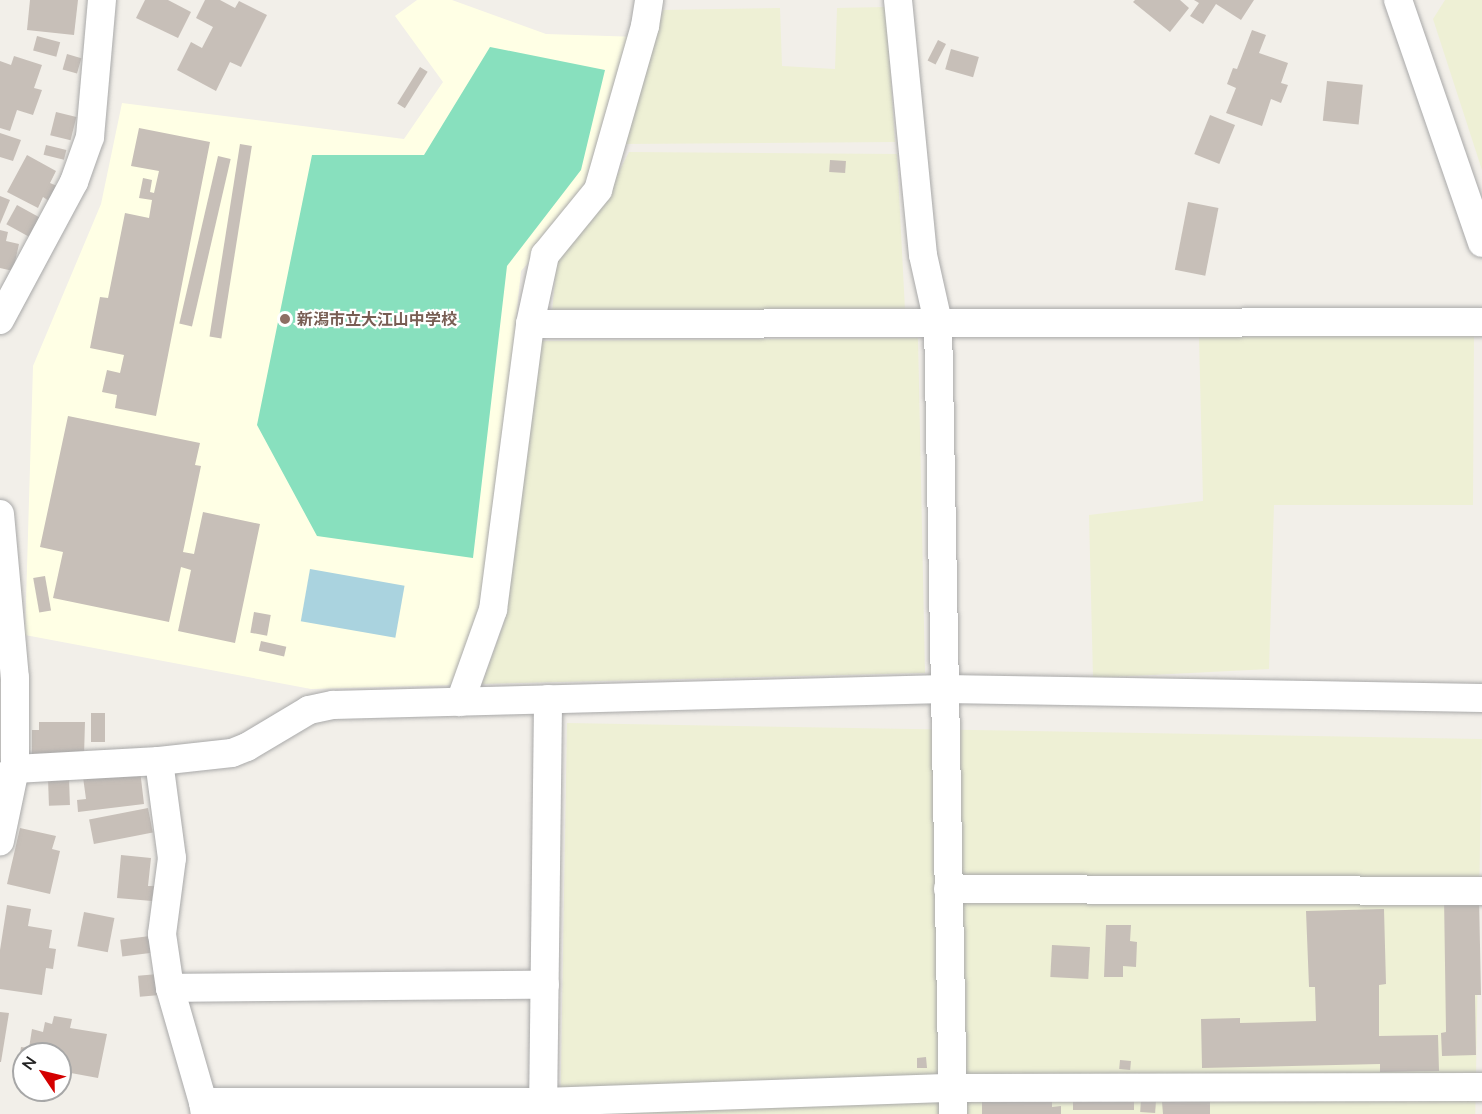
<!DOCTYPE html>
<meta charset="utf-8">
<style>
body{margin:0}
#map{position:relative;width:1482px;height:1114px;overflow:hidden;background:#f2efe9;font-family:Mulish,"Noto Sans JP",sans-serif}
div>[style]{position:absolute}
.education>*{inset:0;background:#ffffe5}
.farmland>*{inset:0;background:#eef0d5;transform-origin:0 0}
.pitch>*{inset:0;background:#88e0be}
.water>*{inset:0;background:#aad3df;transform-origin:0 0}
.building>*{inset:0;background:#c7bfb8;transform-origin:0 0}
.roads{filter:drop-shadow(0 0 2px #a9a9a9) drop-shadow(0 0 2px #a9a9a9)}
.minor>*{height:28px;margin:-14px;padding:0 14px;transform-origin:14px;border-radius:14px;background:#fff}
.dots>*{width:16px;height:16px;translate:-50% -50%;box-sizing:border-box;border:3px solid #fff;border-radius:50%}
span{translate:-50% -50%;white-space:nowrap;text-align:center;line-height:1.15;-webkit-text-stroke:4.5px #fff;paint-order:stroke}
.education-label{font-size:16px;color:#785e54;font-weight:700}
.left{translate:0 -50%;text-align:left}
.north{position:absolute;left:12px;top:1042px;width:60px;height:60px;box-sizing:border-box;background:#fff;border:2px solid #a7a7a7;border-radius:50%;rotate:305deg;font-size:16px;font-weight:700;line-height:24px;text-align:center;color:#222}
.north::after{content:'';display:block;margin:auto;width:21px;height:27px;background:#d40000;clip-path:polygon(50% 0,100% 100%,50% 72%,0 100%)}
</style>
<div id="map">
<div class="education">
<div style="clip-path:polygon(417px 0,452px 0,546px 34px,639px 37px,589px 196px,521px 271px,484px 632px,460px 685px,311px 689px,25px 635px,33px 366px,101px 204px,122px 103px,404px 139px,443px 82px,395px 16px)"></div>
</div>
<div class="farmland">
<div style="clip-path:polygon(1445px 0,1482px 0,1482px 170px,1433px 19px)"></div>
<div style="clip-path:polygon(886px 7px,895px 142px,623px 144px,663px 10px,780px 8px,782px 66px,835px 69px,837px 8px)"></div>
<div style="clip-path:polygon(629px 152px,897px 154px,905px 310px,552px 312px,557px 258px,606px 197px)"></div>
<div style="clip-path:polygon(1474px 335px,1473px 505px,1274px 505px,1269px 669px,1093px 678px,1089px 515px,1203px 501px,1199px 337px)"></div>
<div style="clip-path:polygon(918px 338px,925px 673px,482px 684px,504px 623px,542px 341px)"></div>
<div style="left:567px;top:723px;width:915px;height:391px;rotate:1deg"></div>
</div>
<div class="pitch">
<div style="clip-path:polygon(490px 47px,605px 70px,581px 170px,507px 266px,473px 558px,317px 536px,257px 425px,312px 155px,424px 155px)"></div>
</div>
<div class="water">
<div style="left:310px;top:569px;width:96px;height:53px;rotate:10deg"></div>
</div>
<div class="building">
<div style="clip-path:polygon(30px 0,78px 0,74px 35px,27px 30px)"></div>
<div style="clip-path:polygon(145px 0,168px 0,191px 12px,178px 38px,136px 18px)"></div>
<div style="clip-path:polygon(205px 0,220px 0,235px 8px,239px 1px,267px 15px,241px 67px,230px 62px,216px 91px,177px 70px,191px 42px,202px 48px,213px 27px,196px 18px)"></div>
<div style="clip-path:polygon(1135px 0,1180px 0,1189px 8px,1170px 32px,1133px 2px)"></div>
<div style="clip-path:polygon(1194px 0,1254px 0,1241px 20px,1216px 4px,1203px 24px,1190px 16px,1199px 3px)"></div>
<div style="clip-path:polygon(1252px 30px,1266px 35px,1259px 53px,1288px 63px,1281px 83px,1288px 85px,1281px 103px,1271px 99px,1262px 126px,1226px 113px,1236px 88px,1227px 84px,1233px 68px,1237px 69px)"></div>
<div style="left:37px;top:36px;width:24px;height:15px;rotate:15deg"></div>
<div style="left:938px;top:40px;width:9px;height:23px;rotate:27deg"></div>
<div style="left:951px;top:49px;width:29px;height:21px;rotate:16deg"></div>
<div style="left:67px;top:54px;width:15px;height:16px;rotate:16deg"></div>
<div style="clip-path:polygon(14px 56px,42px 65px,34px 88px,42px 90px,33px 115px,17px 110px,10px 131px,0 128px,0 61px,11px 65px)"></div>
<div style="left:420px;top:67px;width:9px;height:43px;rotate:32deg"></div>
<div style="left:1327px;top:81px;width:36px;height:40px;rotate:6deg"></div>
<div style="left:56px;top:112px;width:21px;height:24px;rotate:14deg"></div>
<div style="left:1210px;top:115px;width:27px;height:42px;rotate:22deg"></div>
<div style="clip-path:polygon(139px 128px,210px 142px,156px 416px,115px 408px,117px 395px,102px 392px,107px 370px,120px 373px,124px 355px,90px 348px,100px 297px,108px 298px,125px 213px,149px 218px,152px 200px,139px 198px,143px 178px,152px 180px,150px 192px,154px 193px,159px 171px,131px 166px)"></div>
<div style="clip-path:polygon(0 133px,21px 140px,13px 161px,0 157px)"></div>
<div style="left:240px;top:144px;width:12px;height:195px;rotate:9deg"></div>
<div style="left:46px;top:145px;width:21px;height:10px;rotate:14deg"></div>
<div style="clip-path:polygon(27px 155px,56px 171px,50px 183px,57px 186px,49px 201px,43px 197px,38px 208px,7px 192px)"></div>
<div style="left:218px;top:156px;width:13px;height:172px;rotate:13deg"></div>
<div style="left:830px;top:160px;width:16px;height:12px;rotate:4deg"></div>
<div style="clip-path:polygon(0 196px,10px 200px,0 224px)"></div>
<div style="left:1188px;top:202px;width:31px;height:69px;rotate:11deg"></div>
<div style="left:17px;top:205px;width:29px;height:22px;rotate:29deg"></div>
<div style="clip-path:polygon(0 230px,8px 232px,6px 241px,19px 244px,13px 271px,0 268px)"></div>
<div style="clip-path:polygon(68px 416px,200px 443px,195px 465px,201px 466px,183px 552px,194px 554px,203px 512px,260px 524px,235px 643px,178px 631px,191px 570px,181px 567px,169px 622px,53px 598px,63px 552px,40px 547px)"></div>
<div style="left:45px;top:576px;width:35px;height:12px;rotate:80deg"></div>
<div style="left:254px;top:612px;width:17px;height:21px;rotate:10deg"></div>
<div style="left:261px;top:641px;width:26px;height:10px;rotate:13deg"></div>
<div style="left:91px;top:713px;width:14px;height:29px"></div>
<div style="clip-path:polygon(39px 722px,85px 722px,84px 756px,32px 761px,32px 730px,39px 730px)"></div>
<div style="clip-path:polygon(140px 770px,144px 804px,78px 812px,77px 800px,86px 799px,83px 777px)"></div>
<div style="left:69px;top:778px;width:27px;height:21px;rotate:88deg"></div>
<div style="left:148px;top:808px;width:25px;height:60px;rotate:79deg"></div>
<div style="clip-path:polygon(20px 828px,56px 836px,52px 849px,60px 851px,50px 894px,7px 884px)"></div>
<div style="clip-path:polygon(121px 855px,151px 858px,148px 886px,154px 886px,152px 901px,117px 898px)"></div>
<div style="clip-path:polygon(1444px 896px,1479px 896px,1481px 995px,1475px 995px,1476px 1055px,1442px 1056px,1441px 1033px,1446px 1032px)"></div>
<div style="clip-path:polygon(7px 905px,31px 909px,28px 926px,52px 930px,49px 948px,56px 949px,53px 969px,46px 968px,42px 995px,0 989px,0 950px)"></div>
<div style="clip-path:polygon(1384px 909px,1386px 984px,1379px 985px,1379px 1036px,1438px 1035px,1439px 1071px,1380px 1072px,1380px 1064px,1202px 1068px,1201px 1019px,1240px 1018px,1240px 1023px,1316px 1021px,1315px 987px,1309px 987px,1306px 911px)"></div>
<div style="left:84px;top:912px;width:31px;height:35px;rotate:11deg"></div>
<div style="clip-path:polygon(1106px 925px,1131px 925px,1130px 941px,1137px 942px,1136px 967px,1123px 966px,1123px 977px,1104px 977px)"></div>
<div style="left:150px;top:936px;width:17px;height:30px;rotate:83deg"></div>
<div style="left:1052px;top:945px;width:38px;height:32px;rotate:3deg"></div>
<div style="left:158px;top:974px;width:21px;height:20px;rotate:85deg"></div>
<div style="clip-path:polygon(0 1012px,9px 1013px,1px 1062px,0 1062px)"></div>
<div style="clip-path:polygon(54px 1016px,72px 1019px,70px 1028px,107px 1034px,98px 1078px,60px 1071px,60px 1054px,24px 1054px,24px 1069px,18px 1067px,21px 1047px,29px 1048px,32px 1029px,43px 1032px,45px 1022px,52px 1024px)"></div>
<div style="clip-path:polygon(926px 1057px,927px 1068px,917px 1068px,917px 1058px)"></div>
<div style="left:1120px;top:1060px;width:11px;height:9px;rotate:5deg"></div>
<div style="clip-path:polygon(1052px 1099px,1052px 1107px,1061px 1106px,1061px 1114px,982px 1114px,982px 1100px)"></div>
<div style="left:1073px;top:1099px;width:61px;height:11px"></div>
<div style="left:1141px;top:1100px;width:15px;height:12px;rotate:4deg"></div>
<div style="clip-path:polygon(1210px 1100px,1210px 1114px,1163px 1114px,1162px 1102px)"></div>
</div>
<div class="roads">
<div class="minor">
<div style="left:898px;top:0;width:256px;rotate:84.4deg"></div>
<div style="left:923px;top:255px;width:69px;rotate:77.4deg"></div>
<div style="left:938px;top:322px;width:792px;rotate:88.91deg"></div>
<div style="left:1398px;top:0;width:257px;rotate:70.9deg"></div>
<div style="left:0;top:320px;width:157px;rotate:-61.8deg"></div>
<div style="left:74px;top:182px;width:48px;rotate:-70.4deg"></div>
<div style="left:90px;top:137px;width:138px;rotate:-85deg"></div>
<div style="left:530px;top:324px;width:952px;rotate:-0.12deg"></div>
<div style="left:0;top:514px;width:165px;rotate:84.8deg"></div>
<div style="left:15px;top:678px;width:91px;rotate:90deg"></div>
<div style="left:15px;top:769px;width:74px;rotate:101.8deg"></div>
<div style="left:460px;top:702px;width:98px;rotate:-70.3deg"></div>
<div style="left:493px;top:610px;width:288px;rotate:-82.6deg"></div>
<div style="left:530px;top:324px;width:71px;rotate:-77.7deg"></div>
<div style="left:545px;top:255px;width:84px;rotate:-50.8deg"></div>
<div style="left:598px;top:190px;width:171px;rotate:-74deg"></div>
<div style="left:645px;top:26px;width:26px;rotate:-81deg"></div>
<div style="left:159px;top:761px;width:98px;rotate:82.4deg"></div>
<div style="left:172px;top:858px;width:77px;rotate:97.5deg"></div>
<div style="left:162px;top:934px;width:55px;rotate:81.6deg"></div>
<div style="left:170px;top:988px;width:119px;rotate:73.9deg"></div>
<div style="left:203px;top:1102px;width:12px;rotate:81deg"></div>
<div style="left:0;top:780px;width:19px;rotate:-36deg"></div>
<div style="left:15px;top:769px;width:144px;rotate:-3.2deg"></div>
<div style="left:159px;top:761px;width:73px;rotate:-6.3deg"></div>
<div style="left:232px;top:753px;width:16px;rotate:-22deg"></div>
<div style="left:247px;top:747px;width:72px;rotate:-30.8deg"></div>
<div style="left:309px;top:710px;width:25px;rotate:-12deg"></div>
<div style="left:333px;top:705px;width:612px;rotate:-1.5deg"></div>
<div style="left:945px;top:689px;width:537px;rotate:0.96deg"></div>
<div style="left:948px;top:889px;width:534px;rotate:0.21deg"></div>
<div style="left:170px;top:988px;width:375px;rotate:-0.5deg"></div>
<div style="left:203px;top:1102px;width:340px"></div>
<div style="left:543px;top:1102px;width:410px;rotate:-2deg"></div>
<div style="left:953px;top:1088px;width:529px;rotate:-0.11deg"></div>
<div style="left:543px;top:1114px;width:415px;rotate:-89.3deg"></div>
</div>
</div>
<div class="dots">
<div style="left:285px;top:319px;background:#8d6e63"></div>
</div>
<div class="education-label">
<span class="left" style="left:297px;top:319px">新潟市立大江山中学校</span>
</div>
<div class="north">N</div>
</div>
